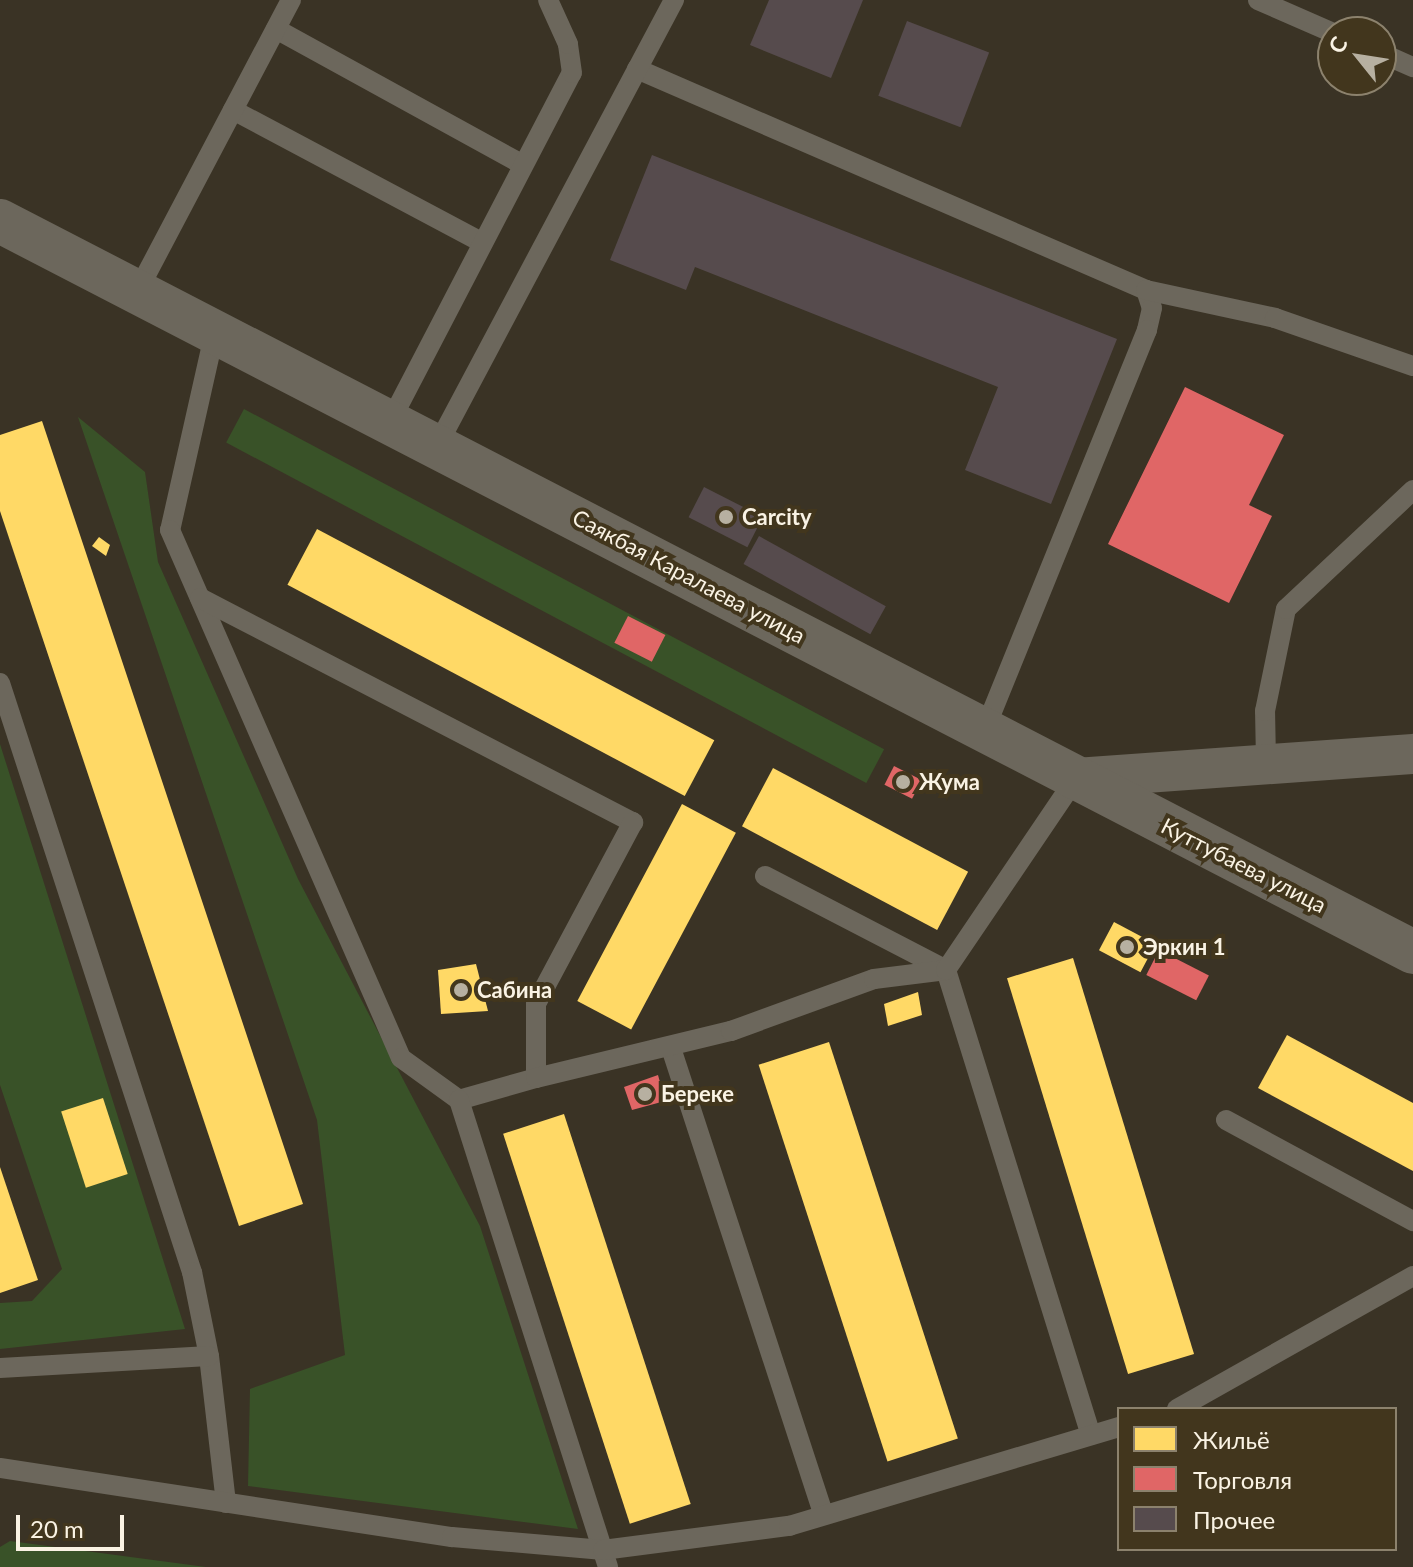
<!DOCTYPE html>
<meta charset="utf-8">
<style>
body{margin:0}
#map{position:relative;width:1413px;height:1567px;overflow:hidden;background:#3a3325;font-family:Lato,sans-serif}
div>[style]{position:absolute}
.green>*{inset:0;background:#395228;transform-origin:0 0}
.homes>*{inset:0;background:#ffd966;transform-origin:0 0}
.shops>*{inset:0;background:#e06666;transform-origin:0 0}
.building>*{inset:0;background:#564b4d;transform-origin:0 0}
.lane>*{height:20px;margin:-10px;padding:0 10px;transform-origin:10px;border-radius:10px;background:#6c675c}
.street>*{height:40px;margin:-20px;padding:0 20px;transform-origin:20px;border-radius:20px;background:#6c675c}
.secondary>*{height:44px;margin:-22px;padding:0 22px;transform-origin:22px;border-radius:22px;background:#6c675c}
.dots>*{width:22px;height:22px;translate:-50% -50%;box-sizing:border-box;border:4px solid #42361d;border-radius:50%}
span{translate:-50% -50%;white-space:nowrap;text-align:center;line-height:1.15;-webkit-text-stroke:8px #42361d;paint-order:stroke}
.poi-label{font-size:22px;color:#faf3e4;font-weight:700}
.left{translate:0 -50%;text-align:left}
.street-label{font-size:22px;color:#faf3e4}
.legend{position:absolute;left:1117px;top:1407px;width:280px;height:144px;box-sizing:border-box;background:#42361d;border:2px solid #8c826d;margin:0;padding:10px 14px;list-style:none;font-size:24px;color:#faf3e4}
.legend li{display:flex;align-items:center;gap:16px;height:40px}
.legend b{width:40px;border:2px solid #8c826d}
.north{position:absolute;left:1317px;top:16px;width:80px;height:80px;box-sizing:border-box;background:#42361d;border:2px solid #8c826d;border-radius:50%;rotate:300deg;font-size:22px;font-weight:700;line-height:32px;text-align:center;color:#faf3e4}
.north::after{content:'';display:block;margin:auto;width:28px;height:36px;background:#b7b0a1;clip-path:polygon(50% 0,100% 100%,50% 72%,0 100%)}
.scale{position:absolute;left:16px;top:1515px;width:108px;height:36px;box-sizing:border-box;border:4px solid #faf3e4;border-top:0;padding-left:10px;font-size:24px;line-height:28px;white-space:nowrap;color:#faf3e4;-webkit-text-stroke:6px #42361d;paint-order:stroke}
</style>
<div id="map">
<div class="green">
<div style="left:244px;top:409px;width:725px;height:38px;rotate:28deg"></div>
<div style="clip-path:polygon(78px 417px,145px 472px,158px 562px,298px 879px,480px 1226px,578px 1529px,248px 1486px,250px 1389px,345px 1355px,317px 1120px)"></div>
<div style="clip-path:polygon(0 744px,185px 1329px,0 1349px,0 1303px,32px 1301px,62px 1269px,0 1085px)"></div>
<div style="clip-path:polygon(10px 1541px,206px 1567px,0 1567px,0 1547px)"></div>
</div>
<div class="homes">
<div style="clip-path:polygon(42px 421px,303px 1204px,239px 1226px,0 511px,0 435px)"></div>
<div style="left:317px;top:529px;width:450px;height:63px;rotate:28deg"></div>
<div style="clip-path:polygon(99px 537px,110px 545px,106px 556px,92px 546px)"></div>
<div style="left:773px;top:768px;width:221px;height:66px;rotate:28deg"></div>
<div style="left:682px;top:804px;width:61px;height:223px;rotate:28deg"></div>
<div style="left:1114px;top:922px;width:47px;height:32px;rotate:28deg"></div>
<div style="left:1073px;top:958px;width:414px;height:69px;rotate:73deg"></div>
<div style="clip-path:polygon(476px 964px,488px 1011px,441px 1014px,438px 970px)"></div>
<div style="clip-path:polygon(918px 992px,922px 1015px,888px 1026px,884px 1004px)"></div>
<div style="clip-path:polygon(1287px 1035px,1413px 1103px,1413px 1171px,1258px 1088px)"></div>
<div style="left:829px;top:1042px;width:417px;height:74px;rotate:72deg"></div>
<div style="left:103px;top:1098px;width:80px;height:44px;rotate:72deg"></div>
<div style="left:564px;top:1114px;width:410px;height:64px;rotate:72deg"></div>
<div style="clip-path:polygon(0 1167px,38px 1280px,0 1293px)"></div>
</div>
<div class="shops">
<div style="clip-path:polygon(1185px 387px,1284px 435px,1249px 505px,1272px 516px,1229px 603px,1108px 544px)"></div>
<div style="left:628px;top:616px;width:42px;height:30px;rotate:27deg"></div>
<div style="left:894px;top:766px;width:31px;height:21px;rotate:27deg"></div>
<div style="left:1159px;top:950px;width:56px;height:28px;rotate:27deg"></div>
<div style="clip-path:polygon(658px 1075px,665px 1101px,632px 1110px,624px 1087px)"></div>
</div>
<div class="building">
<div style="clip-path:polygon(769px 0,863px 0,831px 78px,750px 45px)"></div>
<div style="left:907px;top:21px;width:88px;height:80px;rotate:21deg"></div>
<div style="clip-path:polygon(652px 155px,1117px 339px,1051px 504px,965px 470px,998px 387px,695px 267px,686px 290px,610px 260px)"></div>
<div style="left:704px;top:487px;width:66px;height:34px;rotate:27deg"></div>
<div style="left:759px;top:536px;width:145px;height:32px;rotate:29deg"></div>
</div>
<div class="lane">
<div style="left:1258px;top:0;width:82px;rotate:23.7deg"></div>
<div style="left:276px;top:29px;width:282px;rotate:28.8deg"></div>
<div style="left:1381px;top:53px;width:35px;rotate:24deg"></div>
<div style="left:637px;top:69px;width:555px;rotate:23.47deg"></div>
<div style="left:1146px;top:290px;width:19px;rotate:72deg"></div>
<div style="left:1152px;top:308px;width:23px;rotate:103deg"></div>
<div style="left:1147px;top:330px;width:433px;rotate:112.1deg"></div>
<div style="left:233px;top:110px;width:283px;rotate:28deg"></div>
<div style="left:1146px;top:290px;width:132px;rotate:12.2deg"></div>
<div style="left:1275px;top:318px;width:146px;rotate:19.2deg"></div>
<div style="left:137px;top:292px;width:330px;rotate:-62.2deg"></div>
<div style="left:215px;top:331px;width:204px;rotate:102.7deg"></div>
<div style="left:170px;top:530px;width:576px;rotate:66.37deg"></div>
<div style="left:401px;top:1058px;width:72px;rotate:35.9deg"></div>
<div style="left:391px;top:420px;width:391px;rotate:-62.5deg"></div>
<div style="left:572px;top:73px;width:29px;rotate:-98deg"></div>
<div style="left:568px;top:44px;width:48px;rotate:-114.4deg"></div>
<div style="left:438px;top:444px;width:503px;rotate:-62.01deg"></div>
<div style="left:200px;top:598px;width:488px;rotate:27.4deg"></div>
<div style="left:633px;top:822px;width:206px;rotate:118.1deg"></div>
<div style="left:536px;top:1004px;width:74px;rotate:90deg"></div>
<div style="left:536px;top:1078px;width:80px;rotate:164.1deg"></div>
<div style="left:459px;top:1100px;width:490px;rotate:72.3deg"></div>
<div style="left:0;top:683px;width:620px;rotate:71.95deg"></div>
<div style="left:192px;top:1272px;width:86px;rotate:78.6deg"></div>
<div style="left:209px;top:1356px;width:148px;rotate:83.4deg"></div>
<div style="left:1266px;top:761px;width:50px;rotate:-91.1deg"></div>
<div style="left:1265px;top:711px;width:104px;rotate:-78.4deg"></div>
<div style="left:1286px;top:609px;width:174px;rotate:-43.1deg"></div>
<div style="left:765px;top:876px;width:204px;rotate:27.4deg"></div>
<div style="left:946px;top:970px;width:487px;rotate:72.7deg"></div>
<div style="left:671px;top:1048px;width:491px;rotate:71.9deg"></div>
<div style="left:536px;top:1078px;width:201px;rotate:-13.6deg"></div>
<div style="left:731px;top:1031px;width:152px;rotate:-20deg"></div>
<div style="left:874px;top:979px;width:73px;rotate:-7.1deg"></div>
<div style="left:946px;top:970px;width:232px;rotate:-55.9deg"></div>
<div style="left:1226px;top:1120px;width:213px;rotate:28.4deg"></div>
<div style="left:0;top:1368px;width:209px;rotate:-3.3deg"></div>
<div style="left:1177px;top:1409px;width:271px;rotate:-29.4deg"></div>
<div style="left:0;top:1468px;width:457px;rotate:8.7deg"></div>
<div style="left:452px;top:1537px;width:152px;rotate:4.9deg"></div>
<div style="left:603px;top:1550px;width:188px;rotate:-7.4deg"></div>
<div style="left:789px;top:1526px;width:345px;rotate:-16.7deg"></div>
</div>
<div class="street">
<div style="left:1076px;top:778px;width:338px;rotate:-4.1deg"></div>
</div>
<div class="secondary">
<div style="left:0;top:221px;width:1591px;rotate:27.35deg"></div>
</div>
<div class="dots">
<div style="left:726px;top:517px;background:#b7b0a1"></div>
<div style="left:903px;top:782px;background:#b7b0a1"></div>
<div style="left:1127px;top:947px;background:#b7b0a1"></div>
<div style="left:461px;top:990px;background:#b7b0a1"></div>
<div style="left:645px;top:1094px;background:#b7b0a1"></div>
</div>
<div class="poi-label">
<span class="left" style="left:742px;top:517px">Carcity</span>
<span class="left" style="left:919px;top:782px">Жума</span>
<span class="left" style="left:1143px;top:947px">Эркин 1</span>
<span class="left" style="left:477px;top:990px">Сабина</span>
<span class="left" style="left:661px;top:1094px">Береке</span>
</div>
<div class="street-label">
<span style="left:689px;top:576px;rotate:28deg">Саякбая Каралаева улица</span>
<span style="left:1244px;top:865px;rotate:27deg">Куттубаева улица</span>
</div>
<ul class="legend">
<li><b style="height:22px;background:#ffd966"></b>Жильё</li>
<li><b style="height:22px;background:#e06666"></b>Торговля</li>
<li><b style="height:22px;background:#564b4d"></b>Прочее</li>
</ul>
<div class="north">С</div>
<div class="scale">20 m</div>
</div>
